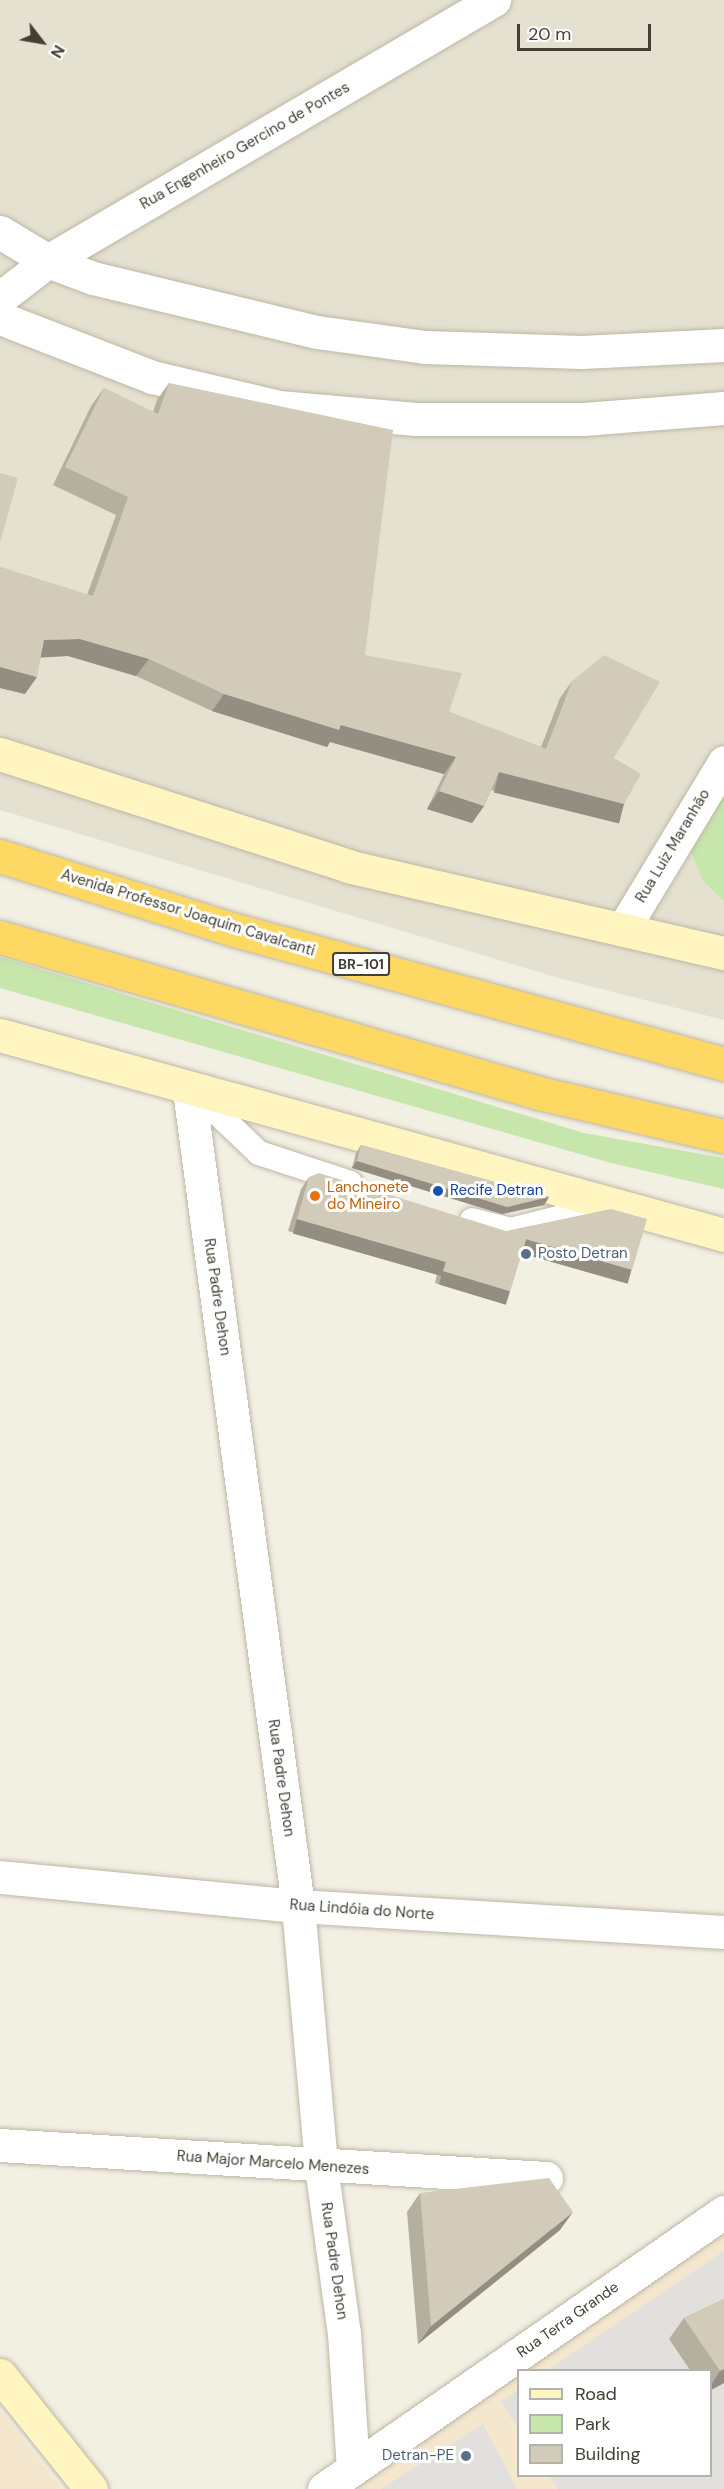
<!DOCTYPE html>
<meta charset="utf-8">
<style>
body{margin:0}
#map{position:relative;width:724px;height:2489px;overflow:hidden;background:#f2efe3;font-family:"DM Sans",sans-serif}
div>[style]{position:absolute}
.residential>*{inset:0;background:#e5e1d1}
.commercial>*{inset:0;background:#f4e7ce}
.green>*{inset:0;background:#c6e6ac}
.parking>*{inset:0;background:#e2e0dc}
.roads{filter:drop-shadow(0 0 2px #bdb7a6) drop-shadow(0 0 2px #bdb7a6)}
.lane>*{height:24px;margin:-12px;padding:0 12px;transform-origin:12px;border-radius:12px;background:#fff}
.street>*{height:33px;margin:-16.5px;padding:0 16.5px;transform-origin:16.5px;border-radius:16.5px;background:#fff}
.secondary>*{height:33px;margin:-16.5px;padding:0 16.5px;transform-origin:16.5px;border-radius:16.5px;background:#fef5c1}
.highway>*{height:33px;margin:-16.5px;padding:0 16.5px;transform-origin:16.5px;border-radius:16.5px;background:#fdd863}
.wall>*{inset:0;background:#b5af9f}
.shaded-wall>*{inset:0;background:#948e82;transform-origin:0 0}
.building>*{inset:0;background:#d3cbb9}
.dots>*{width:16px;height:16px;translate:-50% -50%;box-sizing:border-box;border:3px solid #fff;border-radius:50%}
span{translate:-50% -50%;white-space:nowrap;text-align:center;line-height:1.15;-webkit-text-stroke:6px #fff;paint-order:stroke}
.shield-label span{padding:2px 4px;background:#fff;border:2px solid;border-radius:4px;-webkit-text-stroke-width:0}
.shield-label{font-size:14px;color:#433f34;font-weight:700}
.street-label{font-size:15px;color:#433f34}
.food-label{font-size:15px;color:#c56008}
.left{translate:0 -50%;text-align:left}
.transit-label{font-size:15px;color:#164399}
.service-label{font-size:15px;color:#4e5e75}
.right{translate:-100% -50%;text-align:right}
.legend{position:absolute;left:517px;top:2369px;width:195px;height:108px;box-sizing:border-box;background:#fff;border:2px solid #b4b2ae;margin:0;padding:8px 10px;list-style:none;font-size:18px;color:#433f34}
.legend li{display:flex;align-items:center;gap:12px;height:30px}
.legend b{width:30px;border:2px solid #b4b2ae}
.north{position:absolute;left:12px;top:12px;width:60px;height:60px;-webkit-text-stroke:4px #fff;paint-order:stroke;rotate:121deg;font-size:16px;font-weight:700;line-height:24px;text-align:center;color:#433f34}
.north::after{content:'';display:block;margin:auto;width:21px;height:27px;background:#433f34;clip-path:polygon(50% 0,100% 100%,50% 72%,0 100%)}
.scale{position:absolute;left:517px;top:24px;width:134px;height:27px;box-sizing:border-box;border:3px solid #433f34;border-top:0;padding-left:8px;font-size:18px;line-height:21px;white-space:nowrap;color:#433f34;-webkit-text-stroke:4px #fff;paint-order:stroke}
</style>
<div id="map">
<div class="residential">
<div style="clip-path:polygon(0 0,724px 0,724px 1020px,562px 979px,0 810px)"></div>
</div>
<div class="commercial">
<div style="clip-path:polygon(evenodd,724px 2227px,724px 2489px,346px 2489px,724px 2227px,518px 2370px,710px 2370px,710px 2476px,518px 2476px,518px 2370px)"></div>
<div style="clip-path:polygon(0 2410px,62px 2489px,0 2489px)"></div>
</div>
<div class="green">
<div style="clip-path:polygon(724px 781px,724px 901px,703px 881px,686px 840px)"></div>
<div style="clip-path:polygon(0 957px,584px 1133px,724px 1158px,724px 1189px,611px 1163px,0 988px)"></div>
</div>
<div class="parking">
<div style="clip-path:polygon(724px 2251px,724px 2489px,558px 2489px,549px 2476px,710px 2476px,710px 2370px,548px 2370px)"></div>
<div style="clip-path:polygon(518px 2390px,518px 2429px,501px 2402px)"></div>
<div style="clip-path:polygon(483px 2424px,517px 2489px,381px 2489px)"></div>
</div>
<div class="roads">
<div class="lane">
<div style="left:195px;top:1092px;width:88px;rotate:43.6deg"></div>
<div style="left:259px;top:1153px;width:96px;rotate:18.2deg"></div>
<div style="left:472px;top:1220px;width:40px;rotate:14.4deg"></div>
<div style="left:511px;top:1230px;width:101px;rotate:-14.3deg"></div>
</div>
<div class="street">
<div style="left:0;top:232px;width:56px;rotate:31.1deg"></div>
<div style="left:48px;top:261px;width:48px;rotate:20.7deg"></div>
<div style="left:93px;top:278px;width:230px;rotate:13.6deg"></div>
<div style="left:317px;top:332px;width:109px;rotate:7.9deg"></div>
<div style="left:425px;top:347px;width:157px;rotate:1.8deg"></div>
<div style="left:582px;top:352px;width:142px;rotate:-2.8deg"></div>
<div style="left:0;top:298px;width:61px;rotate:-37.6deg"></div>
<div style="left:48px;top:261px;width:517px;rotate:-30.34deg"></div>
<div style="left:0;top:318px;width:163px;rotate:21.2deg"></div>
<div style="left:152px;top:377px;width:130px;rotate:13.3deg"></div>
<div style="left:279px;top:407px;width:137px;rotate:5deg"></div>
<div style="left:415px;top:419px;width:169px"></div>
<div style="left:584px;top:419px;width:140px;rotate:-4.5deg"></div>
<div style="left:623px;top:929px;width:195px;rotate:-58.8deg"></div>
<div style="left:189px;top:1090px;width:823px;rotate:82.39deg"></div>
<div style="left:298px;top:1906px;width:261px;rotate:84.9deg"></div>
<div style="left:321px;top:2166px;width:169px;rotate:82.2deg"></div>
<div style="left:344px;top:2333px;width:136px;rotate:86.2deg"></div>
<div style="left:0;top:1877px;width:299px;rotate:5.6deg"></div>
<div style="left:298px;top:1906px;width:427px;rotate:3.5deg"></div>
<div style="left:0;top:2145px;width:547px;rotate:3.46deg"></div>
<div style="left:324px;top:2489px;width:487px;rotate:-34.7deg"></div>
</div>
<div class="secondary">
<div style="left:0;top:754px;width:369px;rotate:17.8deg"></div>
<div style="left:351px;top:867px;width:383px;rotate:13deg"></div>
<div style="left:0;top:1035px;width:751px;rotate:15.44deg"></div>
<div style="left:0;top:2375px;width:146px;rotate:51.4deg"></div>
</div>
<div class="highway">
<div style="left:0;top:856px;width:246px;rotate:17.5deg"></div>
<div style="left:235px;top:930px;width:507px;rotate:15.32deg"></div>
<div style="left:0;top:937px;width:561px;rotate:16.14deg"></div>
<div style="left:539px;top:1093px;width:190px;rotate:13.1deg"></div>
</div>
</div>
<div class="wall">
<div style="clip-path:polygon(169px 383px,365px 655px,449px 712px,541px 747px,560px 698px,572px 681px,614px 758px,624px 804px,611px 821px,491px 790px,484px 806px,472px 823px,427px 809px,444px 774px,330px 742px,327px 747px,212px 711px,136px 676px,68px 656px,41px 657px,25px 694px,0 688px,0 567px,87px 595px,116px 515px,53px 485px,91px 406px,104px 388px,153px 412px,157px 400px)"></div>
<div style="clip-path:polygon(361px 1145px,549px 1197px,544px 1205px,502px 1214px,352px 1168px,356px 1153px)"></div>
<div style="clip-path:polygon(309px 1177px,623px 1282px,522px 1252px,510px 1291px,502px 1303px,435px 1283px,437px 1274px,288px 1231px,301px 1189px)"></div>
<div style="clip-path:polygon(420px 2193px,560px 2230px,418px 2344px,407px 2212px)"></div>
<div style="clip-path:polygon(724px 2299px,724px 2383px,711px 2390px,711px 2370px,690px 2370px,669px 2339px,684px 2318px)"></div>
</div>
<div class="shaded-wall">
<div style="clip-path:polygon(80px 639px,149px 659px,136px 676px,68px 656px,32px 658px,44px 640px)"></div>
<div style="clip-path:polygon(0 667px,37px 677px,25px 694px,0 688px)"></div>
<div style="clip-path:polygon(224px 694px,341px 725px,456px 757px,444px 774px,330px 742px,327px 747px,212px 711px)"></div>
<div style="left:499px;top:772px;width:129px;height:21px;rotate:14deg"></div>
<div style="clip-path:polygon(439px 791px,484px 806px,472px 823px,427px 809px)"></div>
<div style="clip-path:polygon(357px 1161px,549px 1197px,544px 1205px,502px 1214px,352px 1168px)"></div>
<div style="left:297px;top:1219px;width:155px;height:15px;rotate:16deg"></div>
<div style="left:526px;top:1239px;width:110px;height:15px;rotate:16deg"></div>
<div style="left:443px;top:1271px;width:70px;height:14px;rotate:17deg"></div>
<div style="clip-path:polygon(573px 2212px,560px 2230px,418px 2344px,431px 2326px)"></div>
<div style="clip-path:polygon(724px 2369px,724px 2383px,711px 2390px,711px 2385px,720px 2371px)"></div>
</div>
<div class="building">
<div style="clip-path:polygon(169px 383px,393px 430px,365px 655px,462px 673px,449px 712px,546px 749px,572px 681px,604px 655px,660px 682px,614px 758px,641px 774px,624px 804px,499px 772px,484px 806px,439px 791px,456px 757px,341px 725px,339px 730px,224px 694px,149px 659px,80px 639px,44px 640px,37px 677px,0 667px,0 567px,93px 596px,128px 497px,65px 467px,104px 388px,158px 414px)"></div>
<div style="clip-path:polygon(0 473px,18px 478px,0 543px)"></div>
<div style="clip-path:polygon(361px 1145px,549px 1197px,507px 1207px,357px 1161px)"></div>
<div style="clip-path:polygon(319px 1173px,506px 1231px,611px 1209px,647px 1219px,632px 1270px,526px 1239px,510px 1291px,443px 1271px,446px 1262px,297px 1219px,309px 1177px)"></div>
<div style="clip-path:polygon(549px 2178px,573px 2212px,431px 2326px,420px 2193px)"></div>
<div style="clip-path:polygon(724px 2299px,724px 2369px,720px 2371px,684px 2318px)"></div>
</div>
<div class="dots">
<div style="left:438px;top:1191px;background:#1a4fb4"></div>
<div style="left:315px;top:1196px;background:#e8710a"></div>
<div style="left:526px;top:1254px;background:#5c6f8a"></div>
<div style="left:466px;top:2456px;background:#5c6f8a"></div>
</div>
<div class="shield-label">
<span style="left:361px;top:964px">BR-101</span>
</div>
<div class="street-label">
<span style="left:245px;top:146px;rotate:-30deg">Rua Engenheiro Gercino de Pontes</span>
<span style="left:673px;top:846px;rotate:-59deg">Rua Luiz Maranhão</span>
<span style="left:188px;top:913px;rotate:17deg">Avenida Professor Joaquim Cavalcanti</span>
<span style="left:217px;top:1297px;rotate:82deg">Rua Padre Dehon</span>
<span style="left:281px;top:1778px;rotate:82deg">Rua Padre Dehon</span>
<span style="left:362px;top:1910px;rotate:4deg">Rua Lindóia do Norte</span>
<span style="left:273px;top:2163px;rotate:4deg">Rua Major Marcelo Menezes</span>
<span style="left:334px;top:2261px;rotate:82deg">Rua Padre Dehon</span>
<span style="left:568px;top:2320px;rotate:-35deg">Rua Terra Grande</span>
</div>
<div class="food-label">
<span class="left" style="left:327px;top:1196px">Lanchonete<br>do Mineiro</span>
</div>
<div class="transit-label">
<span class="left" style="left:450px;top:1191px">Recife Detran</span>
</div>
<div class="service-label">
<span class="left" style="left:538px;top:1254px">Posto Detran</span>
<span class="right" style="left:454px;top:2456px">Detran-PE</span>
</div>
<ul class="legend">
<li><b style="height:8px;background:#fef5c1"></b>Road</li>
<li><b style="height:16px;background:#c6e6ac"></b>Park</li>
<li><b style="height:16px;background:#d3cbb9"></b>Building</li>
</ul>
<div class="north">N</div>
<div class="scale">20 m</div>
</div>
